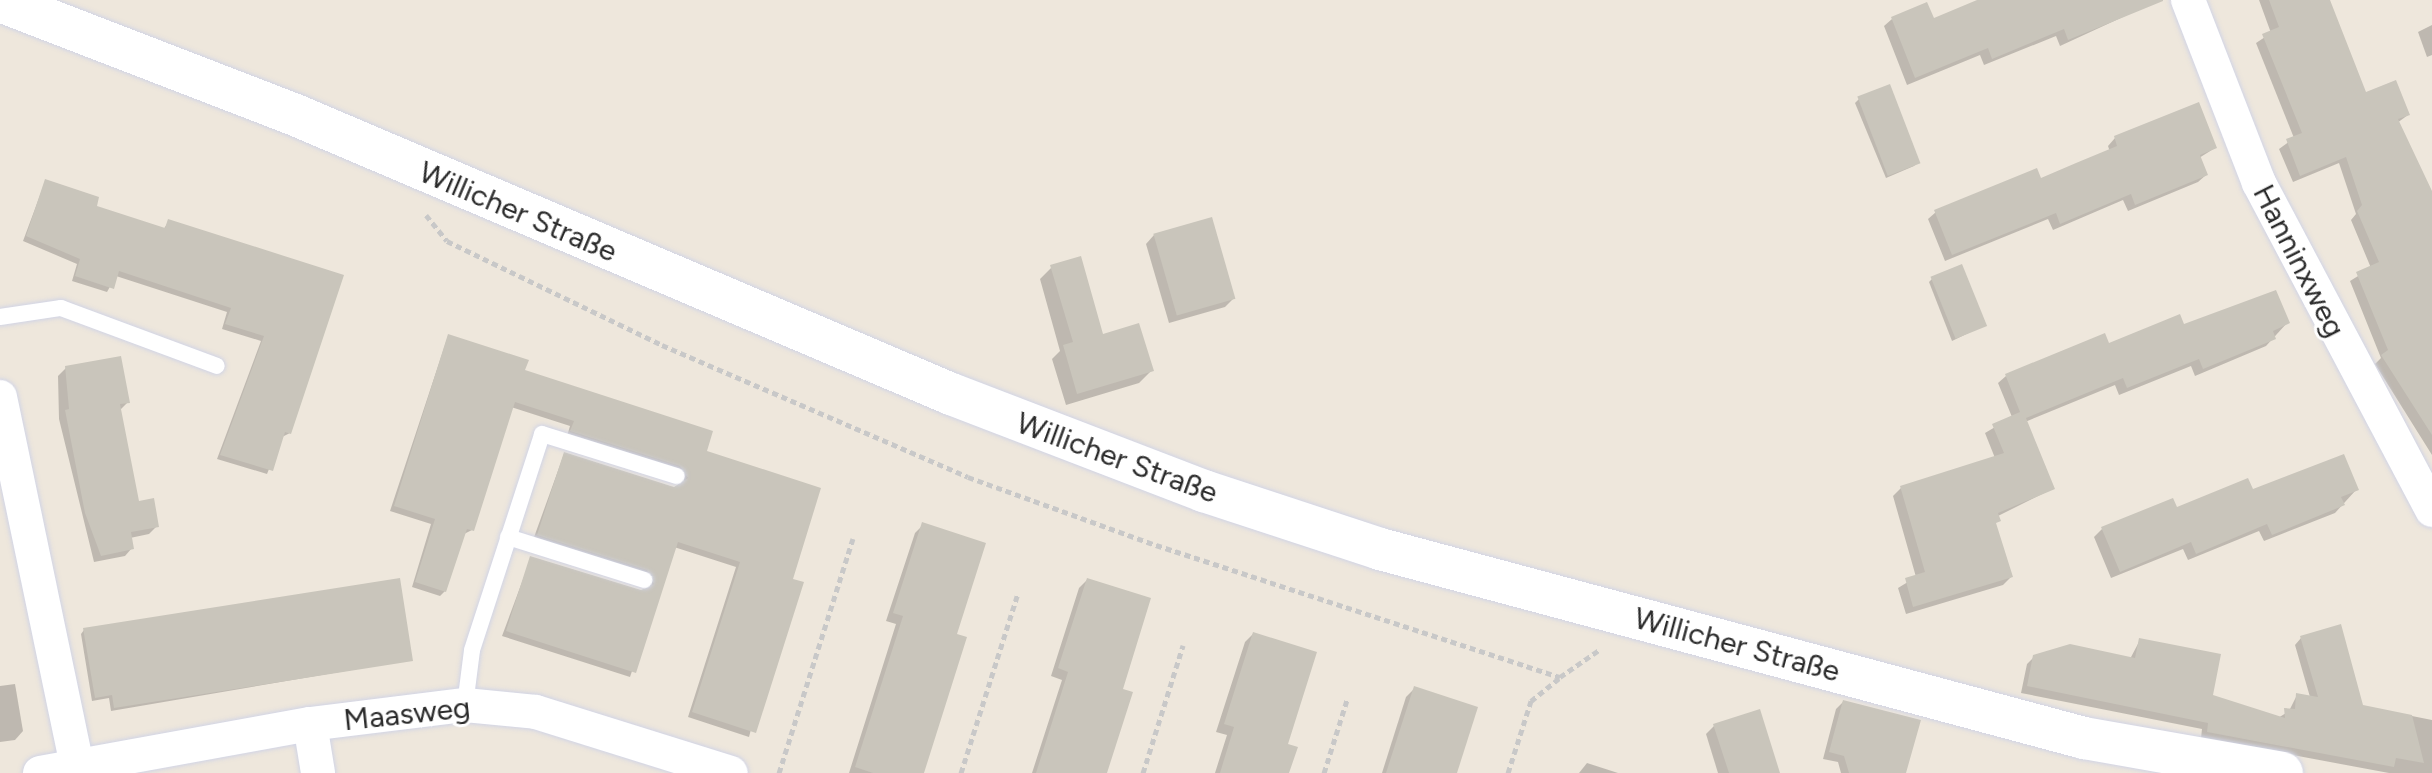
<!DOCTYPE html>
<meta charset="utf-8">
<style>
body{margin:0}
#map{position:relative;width:2432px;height:773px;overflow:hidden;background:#eee7dc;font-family:Figtree,sans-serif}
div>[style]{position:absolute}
.shadow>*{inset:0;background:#0003}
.building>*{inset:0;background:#c9c5bb;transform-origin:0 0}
.path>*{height:5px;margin-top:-2.5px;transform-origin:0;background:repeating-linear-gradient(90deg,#c8c8c8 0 6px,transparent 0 10px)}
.roads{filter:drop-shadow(0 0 2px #d1d4e5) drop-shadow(0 0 2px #d1d4e5)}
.service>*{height:16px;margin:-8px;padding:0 8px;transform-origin:8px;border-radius:8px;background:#fff}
.minor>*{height:34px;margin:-17px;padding:0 17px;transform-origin:17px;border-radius:17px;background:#fff}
.tertiary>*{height:42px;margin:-21px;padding:0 21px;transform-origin:21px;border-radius:21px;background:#fff}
span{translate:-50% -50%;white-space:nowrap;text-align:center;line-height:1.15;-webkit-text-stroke:6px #fff;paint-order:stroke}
.street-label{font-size:30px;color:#2b2b2b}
</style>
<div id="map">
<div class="shadow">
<div style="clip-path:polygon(2013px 0,2134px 0,2138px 10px,2060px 46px,2056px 36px,1984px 65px,1980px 55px,1907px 85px,1884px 26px,1892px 19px,1933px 20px)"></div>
<div style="clip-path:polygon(2259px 0,2328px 0,2365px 95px,2408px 115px,2397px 123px,2432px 198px,2432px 455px,2375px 364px,2381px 358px,2350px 281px,2371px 268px,2351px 220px,2356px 214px,2339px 163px,2293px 182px,2279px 149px,2294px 138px,2256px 43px,2271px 33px)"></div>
<div style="clip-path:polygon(2432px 25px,2432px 55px,2427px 57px,2418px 32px)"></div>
<div style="clip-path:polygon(1859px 99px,1918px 162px,1914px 166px,1886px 178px,1855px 103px)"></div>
<div style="clip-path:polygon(2115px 138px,2215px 148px,2199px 158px,2206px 175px,2198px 182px,2128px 211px,2123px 200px,2053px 230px,2048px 219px,1945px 261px,1928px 219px,1936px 212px,2039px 180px,2110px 152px,2108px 146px)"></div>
<div style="clip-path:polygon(45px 182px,94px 208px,163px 230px,169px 221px,341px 276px,290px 433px,282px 437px,267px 474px,217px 459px,261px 341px,222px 329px,227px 312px,116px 276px,107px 292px,72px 281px,77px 264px,23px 241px)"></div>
<div style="clip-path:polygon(1154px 235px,1233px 299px,1225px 307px,1169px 323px,1146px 244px)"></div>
<div style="clip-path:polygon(1052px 267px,1102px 336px,1151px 371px,1139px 383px,1066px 405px,1052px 359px,1060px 351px,1040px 279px)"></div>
<div style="clip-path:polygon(1932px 279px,1985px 325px,1952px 341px,1929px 282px)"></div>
<div style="clip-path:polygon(2287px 323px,2266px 346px,2195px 376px,2191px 366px,2119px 395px,2115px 385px,2025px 422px,2052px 489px,1998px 516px,1994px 525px,2011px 577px,2003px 585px,1906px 614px,1898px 588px,1916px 577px,1893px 496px,1901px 488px,1995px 458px,1985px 433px,2012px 417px,1998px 383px,2006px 376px,2183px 326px)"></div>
<div style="clip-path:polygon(448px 336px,704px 453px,790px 580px,749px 737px,688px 717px,736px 567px,674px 547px,630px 677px,502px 636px,531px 558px,641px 593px,649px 589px,642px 574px,533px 540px,564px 454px,674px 489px,683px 484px,567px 436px,570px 426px,511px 407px,472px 530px,464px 534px,445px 591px,440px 596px,412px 587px,431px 524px,390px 511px)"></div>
<div style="clip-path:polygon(66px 368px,128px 402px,119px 411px,137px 504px,157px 526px,149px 534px,130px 538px,132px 548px,125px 556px,94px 562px,59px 419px,58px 376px)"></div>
<div style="clip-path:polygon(2356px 490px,2335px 513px,2264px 541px,2259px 531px,2188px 560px,2183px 549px,2111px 578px,2094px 537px,2102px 529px,2252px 492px)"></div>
<div style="clip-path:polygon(923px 525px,955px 635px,922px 773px,849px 773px,896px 624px,886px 621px,915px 533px)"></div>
<div style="clip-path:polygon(1087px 580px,1120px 690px,1105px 773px,1032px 773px,1062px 680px,1051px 676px,1079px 588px)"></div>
<div style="clip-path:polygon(84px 630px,410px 660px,111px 711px,109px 698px,92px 701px,81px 634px)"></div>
<div style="clip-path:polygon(1253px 634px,1285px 745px,1287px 773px,1215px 773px,1227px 735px,1216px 732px,1245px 642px)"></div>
<div style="clip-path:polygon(2301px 638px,2362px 706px,2432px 720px,2432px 773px,2389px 773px,2201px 738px,2202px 729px,2021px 693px,2027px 664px,2034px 657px,2130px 659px,2140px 640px,2211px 696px,2278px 718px,2289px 711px,2297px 695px,2310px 697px,2295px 645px)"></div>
<div style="clip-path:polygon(15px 684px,23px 731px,15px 740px,0 742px,0 686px)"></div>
<div style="clip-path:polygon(1414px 689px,1455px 773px,1382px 773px,1406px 697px)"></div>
<div style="clip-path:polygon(1843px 702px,1904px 773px,1841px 773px,1838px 762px,1823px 759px,1836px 709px)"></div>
<div style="clip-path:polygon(1714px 726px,1775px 773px,1718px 773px,1706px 734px)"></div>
<div style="clip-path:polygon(1587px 763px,1618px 773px,1579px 773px)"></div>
</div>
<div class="building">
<div style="clip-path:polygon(1977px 0,2163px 0,2163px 1px,2068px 40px,2064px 29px,1992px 59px,1988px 48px,1915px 78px,1891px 17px,1927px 2px,1934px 18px)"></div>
<div style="clip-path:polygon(2269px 0,2330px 0,2366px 92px,2396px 80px,2410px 115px,2398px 119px,2432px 191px,2432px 435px,2381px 355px,2388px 350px,2356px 272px,2379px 262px,2357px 211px,2362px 205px,2346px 157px,2300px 176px,2286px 139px,2302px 133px,2262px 34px,2279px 27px)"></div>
<div style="left:1890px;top:84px;width:85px;height:35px;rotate:69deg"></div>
<div style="clip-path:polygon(2199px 102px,2217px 148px,2200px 155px,2208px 175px,2135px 205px,2131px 194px,2060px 224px,2056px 213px,1952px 255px,1934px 210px,2037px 168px,2041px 178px,2076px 163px,2117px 146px,2114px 136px)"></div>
<div style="clip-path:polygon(45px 179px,99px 197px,97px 206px,165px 228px,168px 219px,344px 275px,291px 434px,285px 432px,273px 471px,220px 455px,264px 336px,225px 324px,231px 308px,119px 271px,114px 289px,75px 276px,80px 259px,26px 236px)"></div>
<div style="left:1212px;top:217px;width:85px;height:61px;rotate:74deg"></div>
<div style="clip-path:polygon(1081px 256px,1103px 334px,1139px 323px,1154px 371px,1077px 394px,1063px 345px,1073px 342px,1050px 265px)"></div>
<div style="left:1962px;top:264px;width:67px;height:34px;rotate:68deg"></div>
<div style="clip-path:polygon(2276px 290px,2290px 323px,2273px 331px,2276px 339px,2203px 369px,2199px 359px,2127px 388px,2123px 378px,2026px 418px,2055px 489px,1998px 513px,2001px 521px,1996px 523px,2013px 577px,1913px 607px,1905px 578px,1925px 572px,1900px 486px,2004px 453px,1992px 424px,2020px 412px,2005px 374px,2105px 333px,2109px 343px,2180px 314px,2184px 324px)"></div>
<div style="clip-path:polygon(448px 334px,529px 360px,525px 370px,713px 431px,707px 451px,821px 488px,793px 579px,804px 582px,756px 733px,692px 712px,740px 562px,678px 542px,636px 673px,506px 631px,530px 556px,641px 590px,654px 584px,647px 570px,537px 535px,564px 452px,674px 487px,688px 478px,680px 466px,570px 431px,574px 421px,515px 402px,474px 531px,467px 529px,446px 592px,415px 582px,435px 519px,394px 506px)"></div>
<div style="clip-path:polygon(121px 356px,130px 403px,120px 404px,139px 501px,154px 498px,159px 527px,131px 532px,134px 549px,101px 556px,85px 513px,65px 410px,69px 409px,65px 366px)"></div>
<div style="clip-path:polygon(2344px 454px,2359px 490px,2341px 497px,2345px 505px,2272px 535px,2267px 524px,2196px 554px,2191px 542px,2120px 572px,2101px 527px,2173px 498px,2177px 507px,2248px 478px,2253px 489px)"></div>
<div style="clip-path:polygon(922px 522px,986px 543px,957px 634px,967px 637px,924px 773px,873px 773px,855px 767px,903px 616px,893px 613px)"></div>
<div style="clip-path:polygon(400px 578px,413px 661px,114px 708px,112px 695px,95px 698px,83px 628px)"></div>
<div style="clip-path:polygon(1087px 578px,1151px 598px,1123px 689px,1133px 692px,1107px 773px,1036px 773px,1068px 672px,1058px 668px)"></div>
<div style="clip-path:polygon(2341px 624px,2363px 705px,2412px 715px,2424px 763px,2396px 758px,2394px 767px,2207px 732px,2208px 723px,2027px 686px,2033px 655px,2070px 644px,2135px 658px,2139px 638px,2221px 654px,2213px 695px,2285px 718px,2284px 708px,2295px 709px,2296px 693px,2318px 697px,2300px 636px)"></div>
<div style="clip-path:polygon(1253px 632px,1317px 652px,1288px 744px,1298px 747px,1289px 773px,1220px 773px,1234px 727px,1224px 724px)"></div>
<div style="clip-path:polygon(1414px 686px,1478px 707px,1457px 773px,1386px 773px)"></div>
<div style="clip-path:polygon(1843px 700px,1921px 720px,1906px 773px,1849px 773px,1844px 756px,1829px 752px)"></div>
<div style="clip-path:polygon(1760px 709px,1780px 773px,1729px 773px,1713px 724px)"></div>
</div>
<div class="path">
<div style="left:426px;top:215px;width:33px;rotate:51deg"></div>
<div style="left:447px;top:241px;width:239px;rotate:25.8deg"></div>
<div style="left:662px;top:345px;width:333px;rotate:23.3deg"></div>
<div style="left:968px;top:477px;width:200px;rotate:19.9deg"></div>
<div style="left:1156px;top:545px;width:425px;rotate:18.1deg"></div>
<div style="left:1560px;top:677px;width:47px;rotate:-34.7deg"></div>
<div style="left:779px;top:773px;width:246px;rotate:-72.5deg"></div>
<div style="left:961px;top:773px;width:189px;rotate:-72.4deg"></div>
<div style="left:1143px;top:773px;width:134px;rotate:-72.6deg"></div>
<div style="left:1324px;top:773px;width:77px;rotate:-72.5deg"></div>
<div style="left:1508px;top:773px;width:76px;rotate:-72.3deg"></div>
<div style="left:1531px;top:701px;width:36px;rotate:-39deg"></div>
</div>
<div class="roads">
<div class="service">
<div style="left:0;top:317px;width:62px;rotate:-8.4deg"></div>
<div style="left:61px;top:308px;width:166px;rotate:20.4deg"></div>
<div style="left:508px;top:537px;width:143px;rotate:17.5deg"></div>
<div style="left:465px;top:705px;width:55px;rotate:-82.7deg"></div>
<div style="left:472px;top:650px;width:227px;rotate:-72deg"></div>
<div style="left:542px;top:434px;width:141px;rotate:17.3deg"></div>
</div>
<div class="minor">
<div style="left:2188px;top:0;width:196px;rotate:68.8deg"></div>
<div style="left:2259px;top:183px;width:370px;rotate:62.1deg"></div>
<div style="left:0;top:397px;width:377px;rotate:78.2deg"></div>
<div style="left:310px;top:724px;width:50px;rotate:80.7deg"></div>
<div style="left:40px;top:773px;width:274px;rotate:-10.3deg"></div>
<div style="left:310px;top:724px;width:156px;rotate:-7deg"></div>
<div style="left:465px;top:705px;width:71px;rotate:5.6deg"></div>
<div style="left:536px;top:712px;width:204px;rotate:17.4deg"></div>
</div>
<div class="tertiary">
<div style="left:0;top:1px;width:314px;rotate:21.1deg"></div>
<div style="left:293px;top:114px;width:715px;rotate:23.05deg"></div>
<div style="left:951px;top:394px;width:271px;rotate:21deg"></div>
<div style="left:1204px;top:491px;width:185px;rotate:18.2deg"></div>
<div style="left:1380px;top:549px;width:729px;rotate:15.03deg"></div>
<div style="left:2084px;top:738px;width:201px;rotate:10deg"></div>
</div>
</div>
<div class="street-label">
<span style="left:518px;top:212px;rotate:23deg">Willicher Straße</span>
<span style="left:2299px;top:261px;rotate:63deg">Hanninxweg</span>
<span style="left:1117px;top:458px;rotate:20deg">Willicher Straße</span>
<span style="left:1737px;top:645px;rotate:15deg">Willicher Straße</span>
<span style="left:407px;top:714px;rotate:-6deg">Maasweg</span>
</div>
</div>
